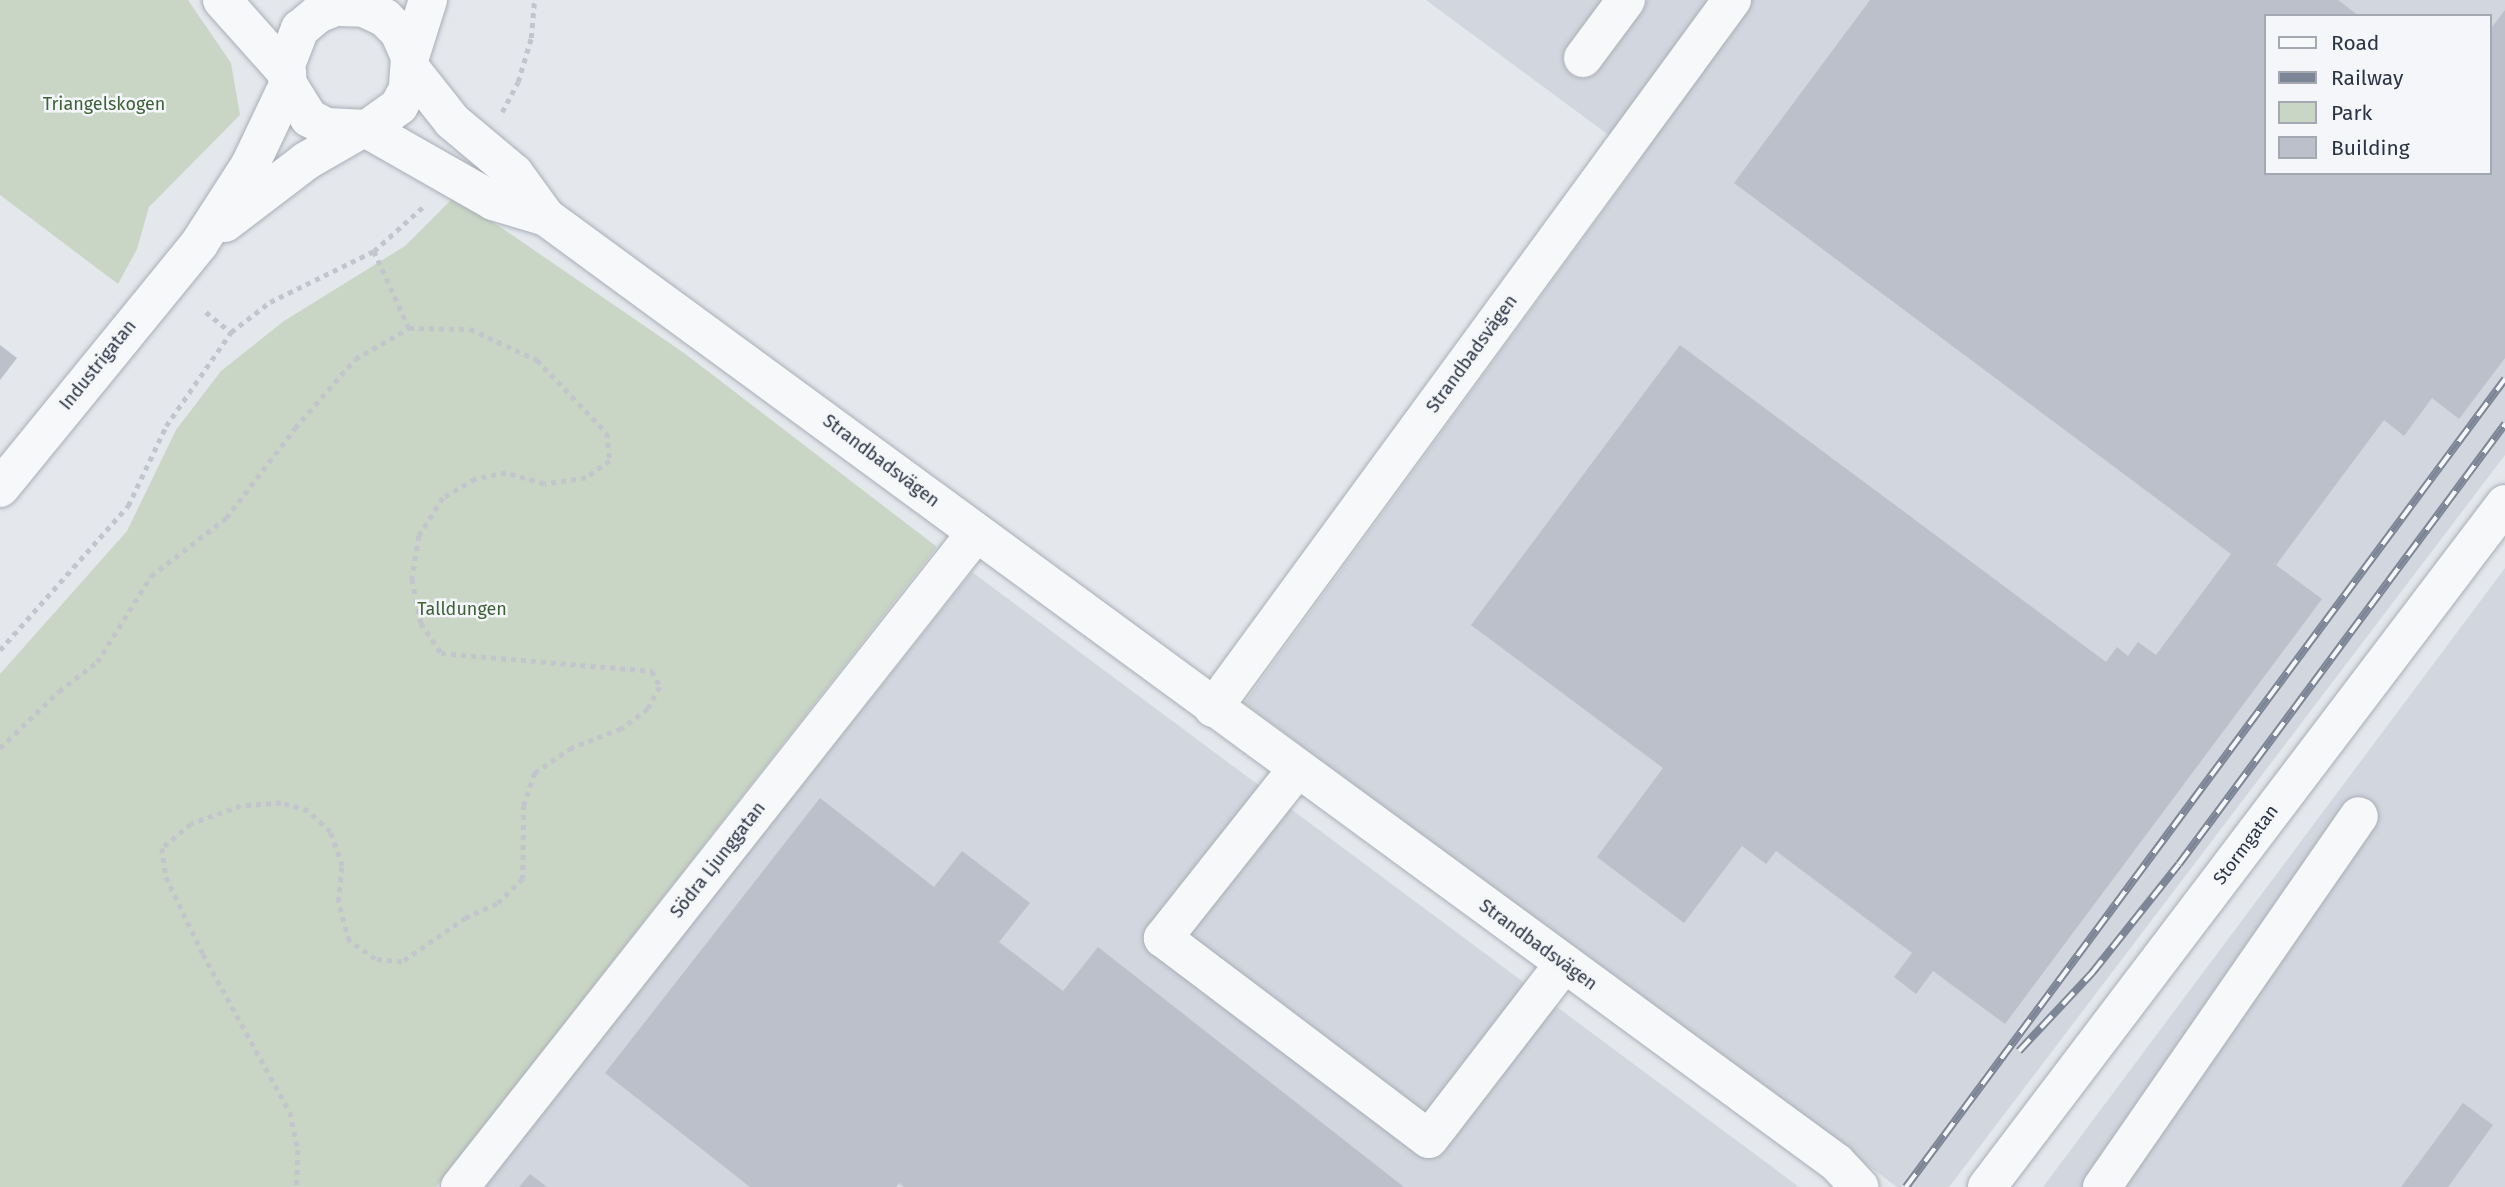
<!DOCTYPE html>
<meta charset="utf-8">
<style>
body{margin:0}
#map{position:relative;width:2505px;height:1187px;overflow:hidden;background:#e4e7ec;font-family:"Fira Sans",sans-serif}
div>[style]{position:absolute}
.built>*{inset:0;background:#d2d6de}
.green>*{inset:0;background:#c9d6c5}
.building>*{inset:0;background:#bbc0ca}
.path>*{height:4.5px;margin-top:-2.25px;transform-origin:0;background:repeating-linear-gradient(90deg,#c2c5cb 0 5px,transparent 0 10px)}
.roads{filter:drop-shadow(0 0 2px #a9aeb7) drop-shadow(0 0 2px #a9aeb7)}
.minor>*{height:38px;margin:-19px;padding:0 19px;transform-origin:19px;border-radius:19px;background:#f7f8fa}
.rail>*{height:8px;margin-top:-4px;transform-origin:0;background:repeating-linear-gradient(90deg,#f4f6f9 0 16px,#7d8696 0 32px);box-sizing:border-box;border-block:2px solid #7d8696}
span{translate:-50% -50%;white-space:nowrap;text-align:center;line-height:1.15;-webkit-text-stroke:5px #f4f6f9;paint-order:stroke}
.park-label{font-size:18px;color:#3f6138}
.street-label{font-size:18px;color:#2b3445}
.legend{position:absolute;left:2264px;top:14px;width:228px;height:161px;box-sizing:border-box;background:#f4f6f9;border:2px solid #a4a8b1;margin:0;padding:9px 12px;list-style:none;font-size:21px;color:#2b3445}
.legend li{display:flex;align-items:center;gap:14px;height:35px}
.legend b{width:35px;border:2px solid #a4a8b1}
</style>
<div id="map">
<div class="built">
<div style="clip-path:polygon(evenodd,1426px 0,2505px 0,2505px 455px,1949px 1187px,1897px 1187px,1244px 703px,1641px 159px,1426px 0,2265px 16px,2489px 16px,2489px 173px,2265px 173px,2265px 16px)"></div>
<div style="clip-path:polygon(2505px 568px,2505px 1187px,2043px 1187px)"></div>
<div style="clip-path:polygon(972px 572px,1799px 1187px,481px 1187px)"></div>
</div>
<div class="green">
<div style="clip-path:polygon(0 0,188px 0,231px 63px,240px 115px,149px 207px,137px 249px,118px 284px,0 195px)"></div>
<div style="clip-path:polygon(455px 196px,684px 353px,937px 547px,436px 1187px,0 1187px,0 674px,127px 531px,176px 430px,221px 371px,284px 321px,405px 246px)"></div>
</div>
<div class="building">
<div style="clip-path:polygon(1870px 0,2338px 0,2359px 16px,2265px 16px,2265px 173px,2489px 173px,2489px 31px,2505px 10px,2505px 358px,2459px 419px,2432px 398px,2404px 436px,2384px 420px,2276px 565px,2322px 599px,2005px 1024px,1933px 971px,1916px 994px,1894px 977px,1912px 953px,1776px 851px,1766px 864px,1742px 846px,1684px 923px,1597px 857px,1663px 768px,1471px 625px,1680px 345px,2106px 662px,2117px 647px,2128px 656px,2138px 642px,2156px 655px,2231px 554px,1734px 183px)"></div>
<div style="clip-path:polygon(0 345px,17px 358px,0 380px)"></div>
<div style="clip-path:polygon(820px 798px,934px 887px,962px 851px,1030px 903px,999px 942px,1063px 991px,1098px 947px,1404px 1187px,904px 1187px,899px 1183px,896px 1187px,750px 1187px,605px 1073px)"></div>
<div style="clip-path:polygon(2463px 1103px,2493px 1125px,2448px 1187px,2401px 1187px)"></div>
<div style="clip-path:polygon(530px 1174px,547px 1187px,519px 1187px)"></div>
</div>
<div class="path">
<div style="left:502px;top:112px;width:34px;rotate:-62deg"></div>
<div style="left:518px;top:82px;width:46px;rotate:-73.5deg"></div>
<div style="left:531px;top:38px;width:38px;rotate:-85deg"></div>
<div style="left:374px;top:251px;width:85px;rotate:65.6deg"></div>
<div style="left:206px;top:312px;width:32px;rotate:39deg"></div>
<div style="left:0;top:650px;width:193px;rotate:-48.4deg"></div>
<div style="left:128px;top:506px;width:89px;rotate:-64.6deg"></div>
<div style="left:166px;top:426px;width:114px;rotate:-55.3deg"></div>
<div style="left:231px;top:332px;width:49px;rotate:-37.6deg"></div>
<div style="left:270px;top:302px;width:116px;rotate:-26.1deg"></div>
<div style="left:374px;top:251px;width:69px;rotate:-42deg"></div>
<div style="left:0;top:748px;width:82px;rotate:-44deg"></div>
<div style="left:59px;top:691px;width:48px;rotate:-37.3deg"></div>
<div style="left:97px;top:662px;width:102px;rotate:-57.9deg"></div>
<div style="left:151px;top:576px;width:95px;rotate:-37.7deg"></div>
<div style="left:226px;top:518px;width:113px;rotate:-52.5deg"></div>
<div style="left:295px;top:428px;width:91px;rotate:-49deg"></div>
<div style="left:355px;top:359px;width:62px;rotate:-29.9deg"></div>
<div style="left:409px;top:328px;width:61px;rotate:0.9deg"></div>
<div style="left:470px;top:329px;width:74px;rotate:24.8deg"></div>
<div style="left:537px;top:360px;width:101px;rotate:46.2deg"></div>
<div style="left:607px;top:433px;width:28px;rotate:84deg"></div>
<div style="left:610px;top:461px;width:29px;rotate:145deg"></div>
<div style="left:586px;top:478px;width:42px;rotate:171.9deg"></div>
<div style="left:544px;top:484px;width:40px;rotate:-164deg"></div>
<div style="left:506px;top:473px;width:32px;rotate:169deg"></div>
<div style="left:475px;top:479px;width:37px;rotate:149deg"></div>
<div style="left:443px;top:498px;width:45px;rotate:122.3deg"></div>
<div style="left:419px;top:536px;width:44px;rotate:99.2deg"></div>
<div style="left:412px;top:579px;width:45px;rotate:78.4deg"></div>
<div style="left:421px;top:623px;width:36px;rotate:56deg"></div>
<div style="left:441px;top:653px;width:212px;rotate:4.9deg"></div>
<div style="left:652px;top:671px;width:18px;rotate:63deg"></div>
<div style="left:660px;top:687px;width:25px;rotate:119deg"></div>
<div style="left:648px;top:709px;width:34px;rotate:143deg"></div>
<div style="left:621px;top:729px;width:53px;rotate:158.8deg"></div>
<div style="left:572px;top:748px;width:45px;rotate:146deg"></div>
<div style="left:535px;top:773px;width:34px;rotate:109deg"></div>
<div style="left:524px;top:805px;width:74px;rotate:90.8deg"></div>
<div style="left:523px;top:879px;width:36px;rotate:136deg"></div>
<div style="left:497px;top:904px;width:34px;rotate:156deg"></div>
<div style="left:466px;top:918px;width:78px;rotate:145.5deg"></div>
<div style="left:402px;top:962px;width:27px;rotate:-174deg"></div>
<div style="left:375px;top:959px;width:32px;rotate:-145deg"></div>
<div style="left:349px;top:941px;width:41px;rotate:-105.8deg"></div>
<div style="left:338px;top:902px;width:36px;rotate:-84deg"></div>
<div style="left:342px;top:866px;width:36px;rotate:-109deg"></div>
<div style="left:330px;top:832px;width:30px;rotate:-136deg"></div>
<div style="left:308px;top:811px;width:28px;rotate:-163deg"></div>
<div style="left:281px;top:803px;width:40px;rotate:175.7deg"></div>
<div style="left:241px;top:806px;width:53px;rotate:160.2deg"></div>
<div style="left:191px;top:824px;width:38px;rotate:140deg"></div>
<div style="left:162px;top:848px;width:29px;rotate:82deg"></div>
<div style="left:166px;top:877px;width:85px;rotate:64.3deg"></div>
<div style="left:203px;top:954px;width:180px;rotate:61.2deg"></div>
<div style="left:290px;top:1112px;width:39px;rotate:78deg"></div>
<div style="left:298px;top:1150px;width:37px;rotate:92deg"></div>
</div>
<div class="roads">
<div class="minor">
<div style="left:222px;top:0;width:98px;rotate:48.3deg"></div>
<div style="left:340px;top:7px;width:24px;rotate:2deg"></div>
<div style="left:364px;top:8px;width:23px;rotate:25deg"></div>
<div style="left:385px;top:18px;width:20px;rotate:45deg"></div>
<div style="left:399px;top:32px;width:27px;rotate:66deg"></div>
<div style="left:410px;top:57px;width:32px;rotate:94deg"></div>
<div style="left:408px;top:89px;width:19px;rotate:118deg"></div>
<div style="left:399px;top:106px;width:39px;rotate:144deg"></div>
<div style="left:367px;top:129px;width:41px;rotate:-177.2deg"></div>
<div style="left:326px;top:127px;width:19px;rotate:-152deg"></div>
<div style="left:309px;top:118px;width:39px;rotate:-122deg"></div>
<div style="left:288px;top:85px;width:20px;rotate:-96deg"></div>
<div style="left:286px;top:65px;width:39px;rotate:-69deg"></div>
<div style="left:300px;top:29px;width:23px;rotate:-40deg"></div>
<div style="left:318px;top:14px;width:37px;rotate:-22deg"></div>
<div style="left:410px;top:57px;width:60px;rotate:-72.5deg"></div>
<div style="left:1583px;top:58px;width:72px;rotate:-53.4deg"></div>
<div style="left:411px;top:69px;width:66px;rotate:51.7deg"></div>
<div style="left:452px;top:121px;width:81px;rotate:40deg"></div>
<div style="left:514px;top:173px;width:54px;rotate:54deg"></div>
<div style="left:367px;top:129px;width:145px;rotate:29.7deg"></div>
<div style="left:493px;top:201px;width:55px;rotate:16.8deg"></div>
<div style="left:546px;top:217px;width:1600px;rotate:36.23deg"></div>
<div style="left:1837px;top:1163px;width:33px;rotate:47deg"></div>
<div style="left:225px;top:223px;width:102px;rotate:-37.4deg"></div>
<div style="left:306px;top:161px;width:62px;rotate:-29.9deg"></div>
<div style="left:0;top:488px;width:315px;rotate:-50.8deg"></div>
<div style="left:199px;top:244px;width:94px;rotate:-57.2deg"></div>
<div style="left:250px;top:165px;width:89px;rotate:-64.6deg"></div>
<div style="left:1213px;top:708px;width:878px;rotate:-53.76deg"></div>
<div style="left:1297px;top:769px;width:216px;rotate:128.4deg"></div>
<div style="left:1163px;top:938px;width:333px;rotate:37.1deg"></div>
<div style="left:1429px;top:1139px;width:221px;rotate:-52.4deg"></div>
<div style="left:460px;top:1187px;width:833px;rotate:-51.73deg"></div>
<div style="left:1987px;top:1187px;width:857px;rotate:-52.82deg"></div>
<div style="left:2102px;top:1187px;width:451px;rotate:-55.3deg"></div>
</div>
</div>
<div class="rail">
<div style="left:2019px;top:1051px;width:107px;rotate:-46.9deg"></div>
<div style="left:2092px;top:973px;width:139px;rotate:-51.4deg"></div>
<div style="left:2179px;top:864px;width:548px;rotate:-53.46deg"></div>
<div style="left:1906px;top:1187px;width:1006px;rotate:-53.45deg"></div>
</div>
<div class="park-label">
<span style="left:104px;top:104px">Triangelskogen</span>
<span style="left:462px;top:609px">Talldungen</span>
</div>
<div class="street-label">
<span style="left:1472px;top:354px;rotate:-54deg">Strandbadsvägen</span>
<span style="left:98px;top:365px;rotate:-51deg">Industrigatan</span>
<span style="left:881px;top:461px;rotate:37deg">Strandbadsvägen</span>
<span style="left:2246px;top:845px;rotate:-53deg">Stormgatan</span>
<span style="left:718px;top:860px;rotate:-52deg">Södra Ljunggatan</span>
<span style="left:1538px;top:945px;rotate:36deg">Strandbadsvägen</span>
</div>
<ul class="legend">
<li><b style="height:9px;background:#f7f8fa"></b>Road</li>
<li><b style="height:9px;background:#7d8696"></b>Railway</li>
<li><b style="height:19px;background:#c9d6c5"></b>Park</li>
<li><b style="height:19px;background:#bbc0ca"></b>Building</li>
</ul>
</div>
